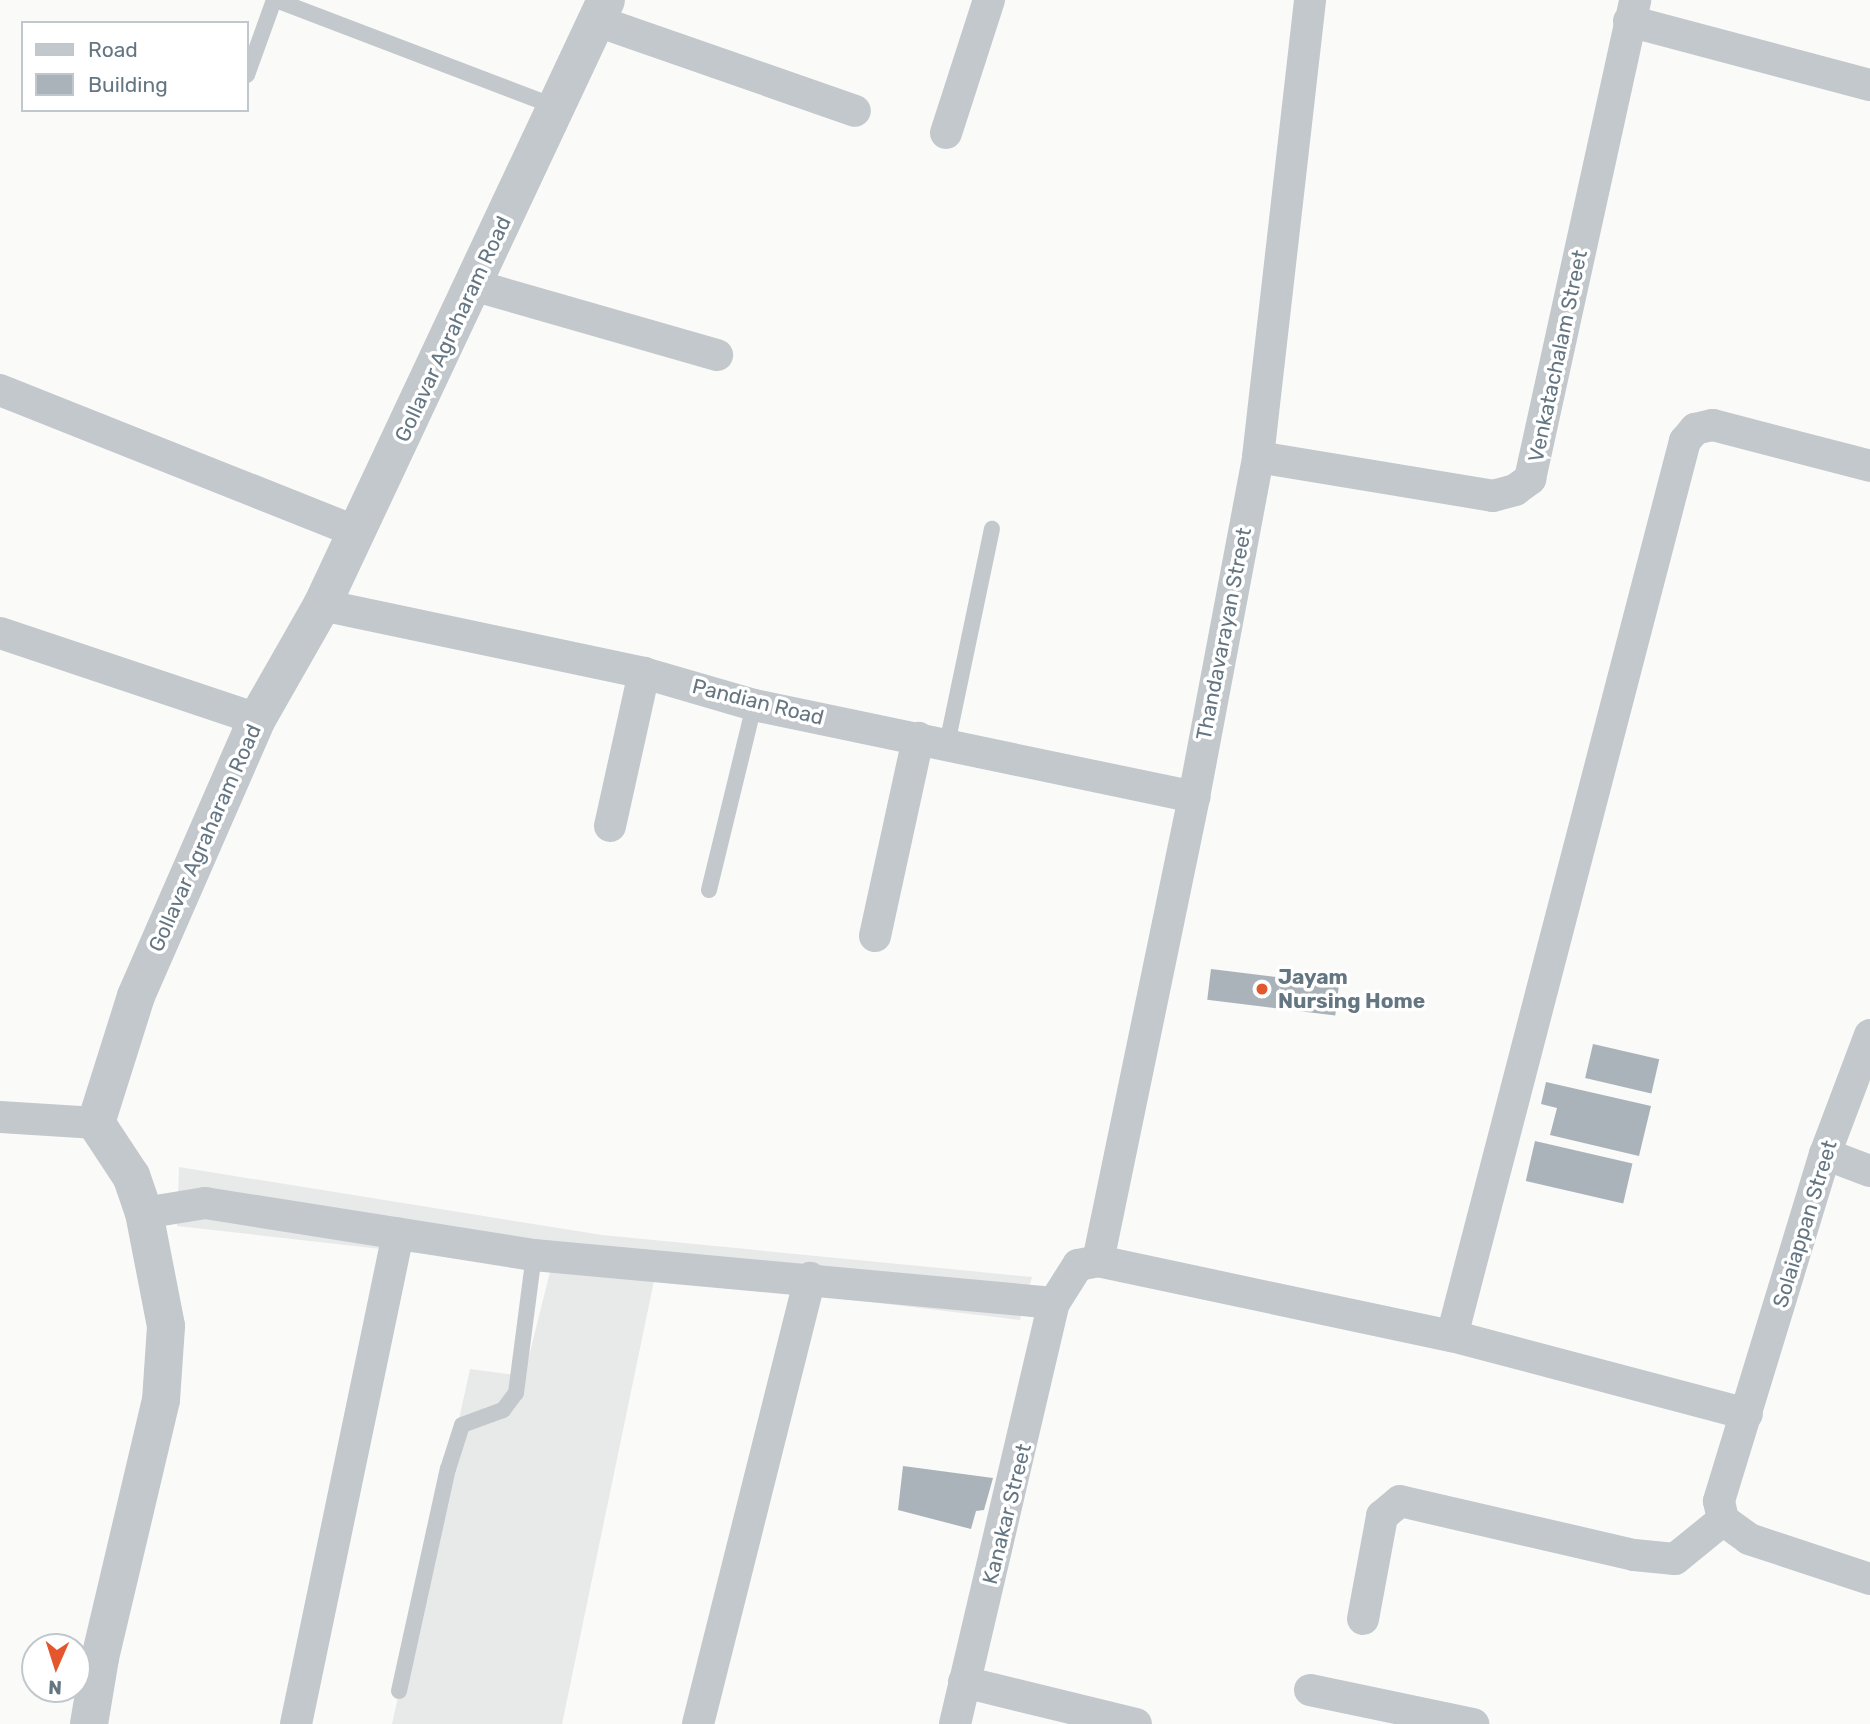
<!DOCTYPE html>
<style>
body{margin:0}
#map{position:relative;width:1870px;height:1724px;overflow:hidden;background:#fafaf8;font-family:Rubik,sans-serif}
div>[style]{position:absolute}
.built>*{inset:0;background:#e8e9e9}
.building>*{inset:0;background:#aab3b9;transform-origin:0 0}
.service>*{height:16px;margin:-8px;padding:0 8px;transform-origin:8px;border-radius:8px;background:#c3c8cc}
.minor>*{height:32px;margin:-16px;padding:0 16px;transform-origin:16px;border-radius:16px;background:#c3c8cc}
.tertiary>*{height:38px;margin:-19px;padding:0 19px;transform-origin:19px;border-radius:19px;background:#c3c8cc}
.dots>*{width:19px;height:19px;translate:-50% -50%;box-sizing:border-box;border:4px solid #fff;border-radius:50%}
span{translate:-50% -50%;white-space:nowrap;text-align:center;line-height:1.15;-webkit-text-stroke:7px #fff;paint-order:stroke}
.street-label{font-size:21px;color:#657683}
.poi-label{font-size:21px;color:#657683;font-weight:700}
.left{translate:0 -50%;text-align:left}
.legend{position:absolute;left:21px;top:21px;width:228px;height:91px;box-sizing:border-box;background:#fff;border:2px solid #c1c8cd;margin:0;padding:9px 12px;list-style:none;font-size:21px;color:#657683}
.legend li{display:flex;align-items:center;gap:14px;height:35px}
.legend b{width:35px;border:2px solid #c1c8cd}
.north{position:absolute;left:21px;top:1633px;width:70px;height:70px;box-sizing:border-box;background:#fff;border:2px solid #c1c8cd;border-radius:50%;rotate:183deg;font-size:19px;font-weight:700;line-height:28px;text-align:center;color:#657683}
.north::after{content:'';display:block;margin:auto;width:24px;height:32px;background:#e4572e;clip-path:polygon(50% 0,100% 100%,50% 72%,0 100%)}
</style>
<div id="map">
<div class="built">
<div style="clip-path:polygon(179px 1167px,602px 1235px,1032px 1277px,1020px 1320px,655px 1276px,562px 1724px,392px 1724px,470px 1369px,524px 1376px,551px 1268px,177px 1226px)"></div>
</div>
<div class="building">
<div style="left:1211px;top:969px;width:129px;height:31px;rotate:7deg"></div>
<div style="left:1593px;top:1044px;width:68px;height:35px;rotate:13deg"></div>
<div style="clip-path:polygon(1546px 1082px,1651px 1106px,1639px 1156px,1550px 1135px,1557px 1108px,1541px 1104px)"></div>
<div style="left:1535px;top:1141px;width:100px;height:41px;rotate:13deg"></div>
<div style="clip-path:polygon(903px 1466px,993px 1478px,984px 1510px,976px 1511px,971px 1529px,898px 1510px)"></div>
</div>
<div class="service">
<div style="left:276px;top:0;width:300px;rotate:20.9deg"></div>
<div style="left:247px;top:75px;width:80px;rotate:-70.2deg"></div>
<div style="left:947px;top:744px;width:220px;rotate:-78.2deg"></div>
<div style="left:709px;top:890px;width:190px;rotate:-76.3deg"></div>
<div style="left:399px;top:1691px;width:227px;rotate:-77.6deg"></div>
<div style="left:448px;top:1469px;width:46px;rotate:-72.3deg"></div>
<div style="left:462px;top:1425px;width:44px;rotate:-20.1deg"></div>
<div style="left:503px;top:1410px;width:21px;rotate:-53deg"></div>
<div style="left:516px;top:1393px;width:139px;rotate:-82.6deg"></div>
</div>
<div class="minor">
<div style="left:597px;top:21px;width:273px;rotate:19.2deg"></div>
<div style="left:1629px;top:21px;width:249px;rotate:14.9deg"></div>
<div style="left:946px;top:133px;width:140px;rotate:-72.1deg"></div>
<div style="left:473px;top:285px;width:254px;rotate:16deg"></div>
<div style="left:0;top:390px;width:384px;rotate:21.7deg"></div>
<div style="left:1258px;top:457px;width:238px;rotate:9.4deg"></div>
<div style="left:1493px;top:496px;width:23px;rotate:-15deg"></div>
<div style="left:1515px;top:490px;width:19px;rotate:-36deg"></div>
<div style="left:1530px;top:479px;width:490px;rotate:-77.6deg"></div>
<div style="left:322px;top:605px;width:329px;rotate:11.9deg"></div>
<div style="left:644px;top:673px;width:115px;rotate:16.2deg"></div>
<div style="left:754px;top:705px;width:450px;rotate:11.8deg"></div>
<div style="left:0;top:633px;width:271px;rotate:18.5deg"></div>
<div style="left:610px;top:826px;width:157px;rotate:-77.5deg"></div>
<div style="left:875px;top:936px;width:203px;rotate:-77.7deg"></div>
<div style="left:1870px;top:1035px;width:127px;rotate:110.7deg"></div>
<div style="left:1825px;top:1154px;width:363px;rotate:107deg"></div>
<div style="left:1719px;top:1501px;width:19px;rotate:78deg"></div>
<div style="left:1723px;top:1520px;width:32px;rotate:36deg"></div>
<div style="left:1749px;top:1539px;width:127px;rotate:18.3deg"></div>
<div style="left:0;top:1117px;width:96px;rotate:3.6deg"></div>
<div style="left:1825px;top:1154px;width:48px;rotate:20.7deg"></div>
<div style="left:144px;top:1213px;width:62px;rotate:-9.3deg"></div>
<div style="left:205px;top:1203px;width:333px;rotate:9deg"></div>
<div style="left:534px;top:1255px;width:522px;rotate:5.27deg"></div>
<div style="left:1098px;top:1261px;width:474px;rotate:-78.3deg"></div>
<div style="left:1194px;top:797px;width:346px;rotate:-79.3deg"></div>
<div style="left:1258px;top:457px;width:460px;rotate:-83.5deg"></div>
<div style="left:1452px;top:1336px;width:925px;rotate:-75.41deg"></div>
<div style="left:1685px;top:441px;width:16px;rotate:-50deg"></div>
<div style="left:1695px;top:429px;width:18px;rotate:-13deg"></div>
<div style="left:1713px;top:425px;width:162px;rotate:14.6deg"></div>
<div style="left:1363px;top:1619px;width:105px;rotate:-79.5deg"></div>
<div style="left:1382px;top:1516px;width:23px;rotate:-40deg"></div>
<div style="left:1400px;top:1501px;width:240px;rotate:13deg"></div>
<div style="left:1634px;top:1555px;width:41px;rotate:5.6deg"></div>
<div style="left:1675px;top:1559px;width:62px;rotate:-39.1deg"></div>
<div style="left:964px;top:1682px;width:177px;rotate:13.7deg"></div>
<div style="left:1310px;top:1690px;width:167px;rotate:11.8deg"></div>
<div style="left:296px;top:1724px;width:501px;rotate:-78.24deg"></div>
<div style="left:698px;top:1724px;width:460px;rotate:-75.9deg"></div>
<div style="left:955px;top:1724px;width:432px;rotate:-76.8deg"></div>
<div style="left:1054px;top:1303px;width:45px;rotate:-57.7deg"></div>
<div style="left:1078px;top:1265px;width:20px;rotate:-11deg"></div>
<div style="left:1098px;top:1261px;width:362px;rotate:12deg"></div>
<div style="left:1452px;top:1336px;width:305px;rotate:14.8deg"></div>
</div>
<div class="tertiary">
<div style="left:89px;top:1724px;width:67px;rotate:-80.5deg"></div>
<div style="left:100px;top:1658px;width:265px;rotate:-76.7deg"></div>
<div style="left:161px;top:1400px;width:74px;rotate:-86.1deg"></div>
<div style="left:166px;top:1326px;width:115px;rotate:-101deg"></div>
<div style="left:144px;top:1213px;width:39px;rotate:-109deg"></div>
<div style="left:131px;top:1176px;width:64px;rotate:-123.4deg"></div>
<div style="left:96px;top:1123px;width:133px;rotate:-72.5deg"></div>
<div style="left:136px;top:996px;width:302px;rotate:-66.4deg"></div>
<div style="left:257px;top:719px;width:131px;rotate:-60.3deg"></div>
<div style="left:322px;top:605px;width:668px;rotate:-64.85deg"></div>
</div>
<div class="dots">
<div style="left:1262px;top:989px;background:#e4572e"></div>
</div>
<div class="street-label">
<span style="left:453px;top:329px;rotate:-65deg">Gollavar Agraharam Road</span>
<span style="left:1558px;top:356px;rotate:-78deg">Venkatachalam Street</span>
<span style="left:1224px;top:634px;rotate:-79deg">Thandavarayan Street</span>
<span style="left:758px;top:702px;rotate:14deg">Pandian Road</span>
<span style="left:205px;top:838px;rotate:-66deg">Gollavar Agraharam Road</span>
<span style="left:1805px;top:1224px;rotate:-73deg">Solaiappan Street</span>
<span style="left:1007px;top:1514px;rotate:-76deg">Kanakar Street</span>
</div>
<div class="poi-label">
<span class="left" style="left:1278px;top:989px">Jayam<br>Nursing Home</span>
</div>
<ul class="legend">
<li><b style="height:9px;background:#c3c8cc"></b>Road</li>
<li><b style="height:19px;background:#aab3b9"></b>Building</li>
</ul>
<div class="north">N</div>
</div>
